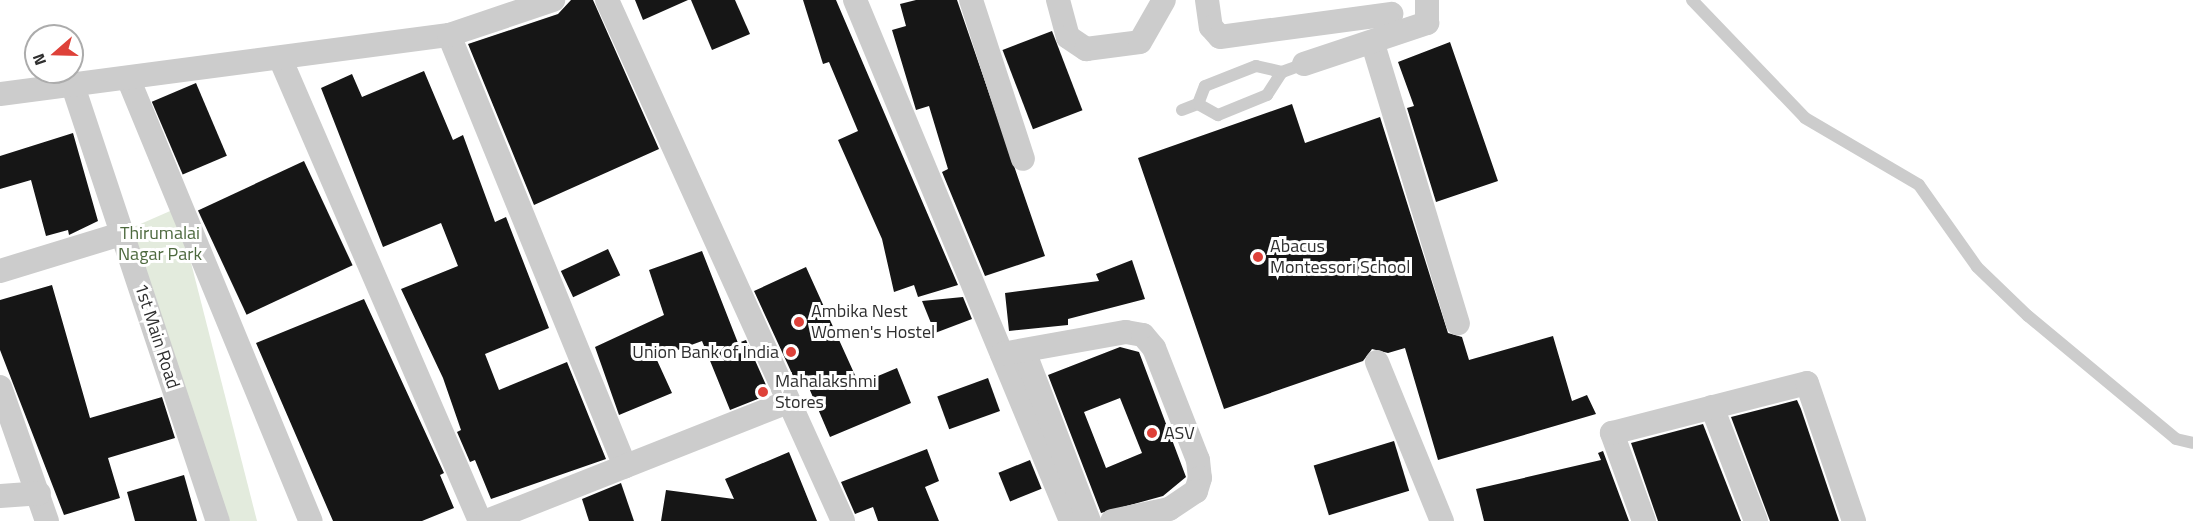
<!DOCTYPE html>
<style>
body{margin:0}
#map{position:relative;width:2193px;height:521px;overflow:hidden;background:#fff;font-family:"Titillium Web",sans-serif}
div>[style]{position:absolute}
.green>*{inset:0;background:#e3ebdd}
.building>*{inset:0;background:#161616;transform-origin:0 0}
.lane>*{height:12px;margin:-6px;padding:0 6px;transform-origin:6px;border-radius:6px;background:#ccc}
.street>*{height:24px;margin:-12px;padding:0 12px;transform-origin:12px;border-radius:12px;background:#ccc}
.dots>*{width:16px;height:16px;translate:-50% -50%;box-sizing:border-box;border:3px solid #fff;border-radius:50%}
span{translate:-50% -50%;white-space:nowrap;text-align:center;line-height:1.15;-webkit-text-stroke:6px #fff;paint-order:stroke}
.park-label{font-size:18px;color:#4d693e}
.poi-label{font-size:18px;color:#2f2f2f}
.left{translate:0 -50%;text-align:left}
.right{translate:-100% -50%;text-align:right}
.street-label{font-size:18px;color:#2f2f2f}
.north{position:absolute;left:24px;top:24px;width:60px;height:60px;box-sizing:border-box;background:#fff;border:2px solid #acacac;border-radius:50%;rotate:250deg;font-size:16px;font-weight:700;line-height:24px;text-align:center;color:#2f2f2f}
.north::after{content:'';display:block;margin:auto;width:21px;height:27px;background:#de4139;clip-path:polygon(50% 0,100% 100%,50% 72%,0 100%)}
</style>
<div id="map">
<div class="green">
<div style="clip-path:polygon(177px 208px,257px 521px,223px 521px,129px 229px)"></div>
</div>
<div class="building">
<div style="clip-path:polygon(571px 0,593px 0,659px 149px,534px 205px,468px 44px,558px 14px)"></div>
<div style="clip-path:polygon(635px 0,688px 0,643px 20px)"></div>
<div style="clip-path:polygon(691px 0,735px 0,750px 34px,712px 50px)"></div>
<div style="clip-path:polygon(803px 0,836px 0,958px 285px,918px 297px,914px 285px,894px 292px,882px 239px,838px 140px,858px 131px,829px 62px,823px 64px)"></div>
<div style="clip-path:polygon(916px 0,957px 0,1045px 256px,985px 276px,942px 172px,948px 169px,929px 106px,916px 110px,892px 30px,906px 26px,900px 4px)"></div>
<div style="left:1052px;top:31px;width:85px;height:53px;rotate:69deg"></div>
<div style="clip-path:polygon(1450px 42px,1498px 181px,1436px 202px,1407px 108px,1414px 106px,1398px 62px)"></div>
<div style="clip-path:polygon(424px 71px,453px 140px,463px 135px,495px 222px,506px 217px,549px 328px,485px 354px,499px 390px,567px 362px,606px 459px,491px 499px,475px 460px,470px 462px,457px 432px,461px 430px,443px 378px,401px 289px,458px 266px,441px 223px,383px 247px,321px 88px,352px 74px,362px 97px)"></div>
<div style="left:196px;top:83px;width:79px;height:48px;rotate:67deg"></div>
<div style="clip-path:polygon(1292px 104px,1305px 143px,1380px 117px,1448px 333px,1462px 337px,1469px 360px,1553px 336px,1572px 401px,1587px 395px,1596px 414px,1438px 460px,1405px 348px,1388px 353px,1372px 349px,1363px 361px,1224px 409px,1138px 158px)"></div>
<div style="clip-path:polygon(73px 133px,98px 221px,69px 235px,68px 230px,46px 236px,31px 180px,0 189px,0 156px)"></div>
<div style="left:304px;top:161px;width:115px;height:117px;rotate:65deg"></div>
<div style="left:608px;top:249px;width:29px;height:52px;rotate:65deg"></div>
<div style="clip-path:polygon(702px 251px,738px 343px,746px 340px,770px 394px,730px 410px,702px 341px,656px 358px,672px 393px,619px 415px,595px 347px,664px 315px,649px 270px)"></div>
<div style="clip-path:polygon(1132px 260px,1145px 299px,1068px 319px,1068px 325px,1009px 331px,1005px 293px,1099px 281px,1096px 274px)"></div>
<div style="clip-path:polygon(806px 267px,859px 384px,897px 368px,911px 403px,830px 437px,803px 374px,794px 378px,754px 291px)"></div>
<div style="clip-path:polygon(52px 285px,90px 418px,162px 397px,175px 438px,108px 458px,120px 498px,64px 515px,0 350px,0 300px)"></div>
<div style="clip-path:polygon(963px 297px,972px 319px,935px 333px,922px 301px)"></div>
<div style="clip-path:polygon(364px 299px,444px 473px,440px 475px,454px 508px,422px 521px,333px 521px,256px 343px)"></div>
<div style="clip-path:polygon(evenodd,1120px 347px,1139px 352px,1186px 477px,1163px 496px,1101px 513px,1048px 375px,1120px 347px,1120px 398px,1142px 453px,1106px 468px,1084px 412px,1120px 398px)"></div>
<div style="left:988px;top:378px;width:35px;height:54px;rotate:70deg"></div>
<div style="clip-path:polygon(1797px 400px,1801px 409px,1839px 521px,1770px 521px,1731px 417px)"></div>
<div style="clip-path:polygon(1703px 424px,1741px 521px,1658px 521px,1631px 443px)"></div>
<div style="left:1394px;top:441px;width:52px;height:84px;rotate:73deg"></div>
<div style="clip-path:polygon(927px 449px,939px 481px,925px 487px,939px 521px,878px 521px,873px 507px,855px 514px,841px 482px)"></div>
<div style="clip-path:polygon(1603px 451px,1629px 521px,1484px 521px,1476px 489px,1601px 460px,1598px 453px)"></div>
<div style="clip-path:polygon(789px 452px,817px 521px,661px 521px,666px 490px,734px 499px,725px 479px)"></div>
<div style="left:1030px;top:460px;width:31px;height:34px;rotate:68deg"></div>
<div style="clip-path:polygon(184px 475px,197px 521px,135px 521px,127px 492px)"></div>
<div style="clip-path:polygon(621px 483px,634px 521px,589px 521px,582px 499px)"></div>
</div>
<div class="lane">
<div style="left:1692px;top:0;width:163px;rotate:46.2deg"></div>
<div style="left:1805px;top:118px;width:132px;rotate:30.4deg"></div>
<div style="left:1919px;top:185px;width:100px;rotate:54.7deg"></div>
<div style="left:1977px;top:267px;width:71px;rotate:43.9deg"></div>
<div style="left:2028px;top:316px;width:192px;rotate:39.7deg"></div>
<div style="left:2176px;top:439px;width:17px;rotate:13deg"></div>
<div style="left:1198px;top:104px;width:23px;rotate:29deg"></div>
<div style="left:1218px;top:115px;width:53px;rotate:-22.2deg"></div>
<div style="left:1267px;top:95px;width:27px;rotate:-57deg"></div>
<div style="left:1282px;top:72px;width:23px;rotate:-20deg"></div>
<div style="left:1182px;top:110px;width:17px;rotate:-21deg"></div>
<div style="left:1198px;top:104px;width:19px;rotate:-69deg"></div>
<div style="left:1205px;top:86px;width:55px;rotate:-21.4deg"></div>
<div style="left:1256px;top:66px;width:27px;rotate:13deg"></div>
</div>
<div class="street">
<div style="left:607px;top:0;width:572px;rotate:65.63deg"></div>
<div style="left:855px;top:0;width:564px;rotate:67.48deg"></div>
<div style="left:971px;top:0;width:167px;rotate:71.9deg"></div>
<div style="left:1058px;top:0;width:38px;rotate:75deg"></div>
<div style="left:1068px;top:37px;width:22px;rotate:34deg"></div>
<div style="left:1086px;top:49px;width:54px;rotate:-7.4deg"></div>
<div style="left:1140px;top:42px;width:48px;rotate:-60.3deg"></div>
<div style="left:1207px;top:0;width:27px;rotate:82deg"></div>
<div style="left:1211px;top:27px;width:13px;rotate:48deg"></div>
<div style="left:1220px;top:37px;width:173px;rotate:-7.7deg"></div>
<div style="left:449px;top:35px;width:466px;rotate:67.8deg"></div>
<div style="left:1373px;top:44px;width:292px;rotate:73.1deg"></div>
<div style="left:280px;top:58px;width:504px;rotate:66.64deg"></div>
<div style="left:1304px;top:64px;width:130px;rotate:-18.4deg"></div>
<div style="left:1427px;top:23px;width:23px;rotate:-90deg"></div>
<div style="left:128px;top:78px;width:479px;rotate:67.6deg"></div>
<div style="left:72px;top:83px;width:462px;rotate:71.6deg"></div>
<div style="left:0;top:94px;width:453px;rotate:-7.5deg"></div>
<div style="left:449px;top:35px;width:110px;rotate:-18.6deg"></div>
<div style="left:0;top:271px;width:130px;rotate:-17deg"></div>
<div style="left:1024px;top:351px;width:182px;rotate:69.1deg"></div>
<div style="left:1002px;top:354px;width:126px;rotate:-10.1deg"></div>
<div style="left:1126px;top:332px;width:17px;rotate:10deg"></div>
<div style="left:1143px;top:335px;width:17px;rotate:50deg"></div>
<div style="left:1154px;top:348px;width:120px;rotate:68.6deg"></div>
<div style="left:1198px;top:460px;width:18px;rotate:84deg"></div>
<div style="left:1200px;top:478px;width:14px;rotate:107deg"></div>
<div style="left:1196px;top:491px;width:32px;rotate:146deg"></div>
<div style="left:1169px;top:509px;width:58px;rotate:168.1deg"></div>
<div style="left:1377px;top:362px;width:172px;rotate:67.8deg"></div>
<div style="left:0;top:387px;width:142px;rotate:70.7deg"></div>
<div style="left:1712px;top:407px;width:122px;rotate:68.9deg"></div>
<div style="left:0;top:496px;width:39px;rotate:-4deg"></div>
<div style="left:487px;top:521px;width:324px;rotate:-21.6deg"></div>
<div style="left:1644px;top:521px;width:94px;rotate:-110deg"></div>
<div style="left:1612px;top:433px;width:201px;rotate:-14.4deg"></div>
<div style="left:1807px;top:383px;width:146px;rotate:71.2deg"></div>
</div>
<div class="dots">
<div style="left:1258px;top:257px;background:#de4139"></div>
<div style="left:799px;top:322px;background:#de4139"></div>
<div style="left:791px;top:352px;background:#de4139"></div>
<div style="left:763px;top:392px;background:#de4139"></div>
<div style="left:1152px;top:433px;background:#de4139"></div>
</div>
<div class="park-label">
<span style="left:160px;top:244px">Thirumalai<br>Nagar Park</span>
</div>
<div class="poi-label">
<span class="left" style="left:1270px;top:257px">Abacus<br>Montessori School</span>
<span class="left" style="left:811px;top:322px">Ambika Nest<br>Women's Hostel</span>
<span class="right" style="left:779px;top:352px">Union Bank of India</span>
<span class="left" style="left:775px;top:392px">Mahalakshmi<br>Stores</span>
<span class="left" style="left:1164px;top:433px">ASV</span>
</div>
<div class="street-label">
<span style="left:157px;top:336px;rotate:72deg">1st Main Road</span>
</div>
<div class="north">N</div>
</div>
